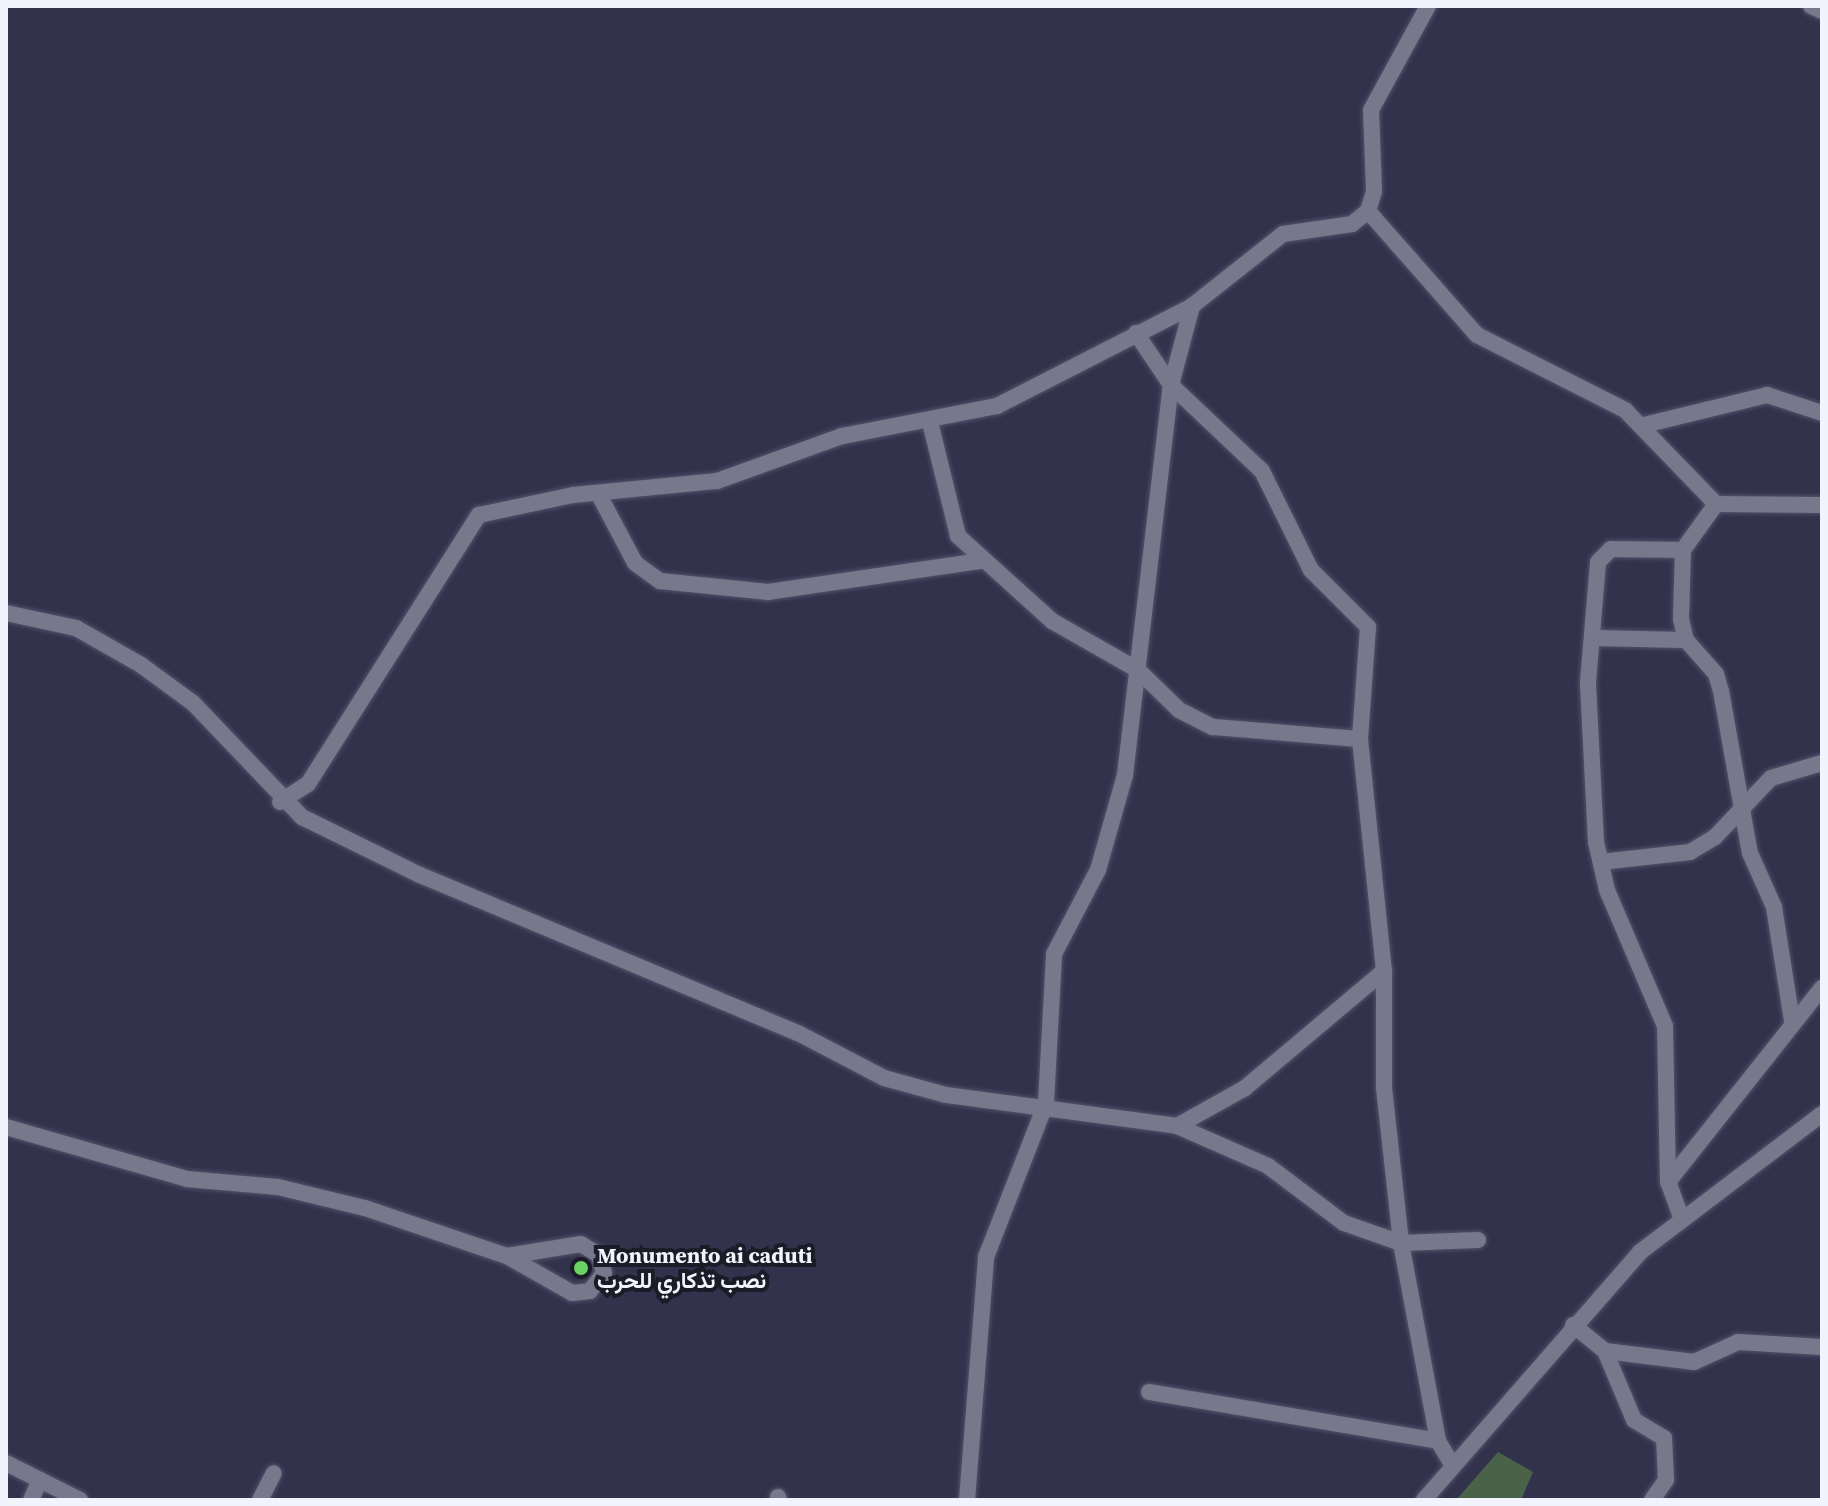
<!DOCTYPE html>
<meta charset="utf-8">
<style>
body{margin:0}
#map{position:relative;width:1828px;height:1506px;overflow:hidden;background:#33324d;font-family:"Source Serif 4",Vazirmatn,serif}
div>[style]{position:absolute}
.green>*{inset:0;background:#4a6248}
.roads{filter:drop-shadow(0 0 2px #525169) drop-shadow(0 0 2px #525169)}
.street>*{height:16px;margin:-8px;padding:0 8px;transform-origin:8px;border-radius:8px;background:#78788c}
.dots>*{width:22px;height:22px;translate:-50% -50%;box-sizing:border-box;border:4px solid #1c1c28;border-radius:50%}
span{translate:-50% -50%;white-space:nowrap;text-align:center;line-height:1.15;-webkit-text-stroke:8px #1c1c28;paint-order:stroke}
.poi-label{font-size:22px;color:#f3f3fe;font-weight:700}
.left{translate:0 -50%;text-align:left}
.frame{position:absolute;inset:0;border:8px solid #f3f3fe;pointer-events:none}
</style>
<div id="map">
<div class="green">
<div style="clip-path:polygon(1498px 1452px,1533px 1472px,1521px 1500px,1456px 1500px)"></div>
</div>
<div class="roads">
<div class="street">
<div style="left:1811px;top:6px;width:12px;rotate:24deg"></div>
<div style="left:1368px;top:211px;width:165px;rotate:48.7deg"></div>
<div style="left:1477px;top:335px;width:166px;rotate:26.9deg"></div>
<div style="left:1625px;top:410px;width:131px;rotate:45.9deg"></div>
<div style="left:1716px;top:504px;width:106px;rotate:0.5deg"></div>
<div style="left:1136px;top:333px;width:63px;rotate:56.1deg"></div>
<div style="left:1171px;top:385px;width:125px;rotate:43.4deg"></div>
<div style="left:1262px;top:471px;width:110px;rotate:63.7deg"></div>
<div style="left:1311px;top:570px;width:81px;rotate:45deg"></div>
<div style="left:1368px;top:627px;width:112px;rotate:94.1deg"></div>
<div style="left:1360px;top:739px;width:233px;rotate:84.1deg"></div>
<div style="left:1384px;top:971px;width:117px;rotate:90deg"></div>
<div style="left:1384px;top:1088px;width:156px;rotate:83.7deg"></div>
<div style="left:1401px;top:1243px;width:201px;rotate:79.4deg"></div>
<div style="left:1438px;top:1441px;width:27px;rotate:59deg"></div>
<div style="left:930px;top:422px;width:117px;rotate:76.2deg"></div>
<div style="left:958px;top:536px;width:127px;rotate:42.1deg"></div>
<div style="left:1052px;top:621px;width:99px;rotate:29.7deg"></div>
<div style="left:1138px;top:670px;width:57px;rotate:44.3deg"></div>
<div style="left:1179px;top:710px;width:38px;rotate:27deg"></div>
<div style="left:1213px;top:727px;width:147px;rotate:4.7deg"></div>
<div style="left:1644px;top:425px;width:127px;rotate:-13.7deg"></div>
<div style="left:1767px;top:395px;width:58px;rotate:18.1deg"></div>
<div style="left:598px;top:493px;width:79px;rotate:62.1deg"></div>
<div style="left:635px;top:563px;width:31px;rotate:36deg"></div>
<div style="left:660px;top:581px;width:109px;rotate:5.8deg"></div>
<div style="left:768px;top:592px;width:214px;rotate:-8.3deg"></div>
<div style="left:1716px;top:504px;width:57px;rotate:125.7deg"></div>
<div style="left:1683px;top:550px;width:69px;rotate:91.7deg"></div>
<div style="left:1681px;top:619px;width:22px;rotate:77deg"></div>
<div style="left:1686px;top:640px;width:45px;rotate:48.6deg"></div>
<div style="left:1716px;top:674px;width:18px;rotate:74deg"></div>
<div style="left:1721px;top:691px;width:165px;rotate:79.9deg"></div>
<div style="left:1750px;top:853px;width:59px;rotate:66deg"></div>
<div style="left:1774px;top:907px;width:115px;rotate:81deg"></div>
<div style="left:6px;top:613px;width:72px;rotate:12.1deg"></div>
<div style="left:76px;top:628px;width:75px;rotate:29.6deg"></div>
<div style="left:141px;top:665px;width:64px;rotate:36.2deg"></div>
<div style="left:193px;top:703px;width:158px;rotate:46.3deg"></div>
<div style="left:302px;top:817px;width:131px;rotate:26.2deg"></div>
<div style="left:420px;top:875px;width:410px;rotate:22.7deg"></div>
<div style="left:798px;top:1033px;width:97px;rotate:27.6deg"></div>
<div style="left:884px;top:1078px;width:64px;rotate:15.3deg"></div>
<div style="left:946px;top:1095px;width:233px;rotate:7.6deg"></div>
<div style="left:1177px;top:1126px;width:99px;rotate:23.7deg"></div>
<div style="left:1268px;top:1166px;width:95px;rotate:36.9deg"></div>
<div style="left:1344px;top:1223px;width:60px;rotate:19.3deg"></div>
<div style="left:1401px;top:1243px;width:77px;rotate:-2.2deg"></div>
<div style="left:1592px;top:638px;width:94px;rotate:1.2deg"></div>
<div style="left:280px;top:802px;width:33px;rotate:-33deg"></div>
<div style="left:308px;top:784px;width:319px;rotate:-57.6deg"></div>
<div style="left:479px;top:515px;width:96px;rotate:-12deg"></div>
<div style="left:573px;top:495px;width:145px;rotate:-5.6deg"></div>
<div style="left:717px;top:481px;width:133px;rotate:-19.8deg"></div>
<div style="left:842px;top:436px;width:158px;rotate:-11deg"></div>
<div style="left:997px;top:406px;width:219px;rotate:-27.1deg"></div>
<div style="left:1192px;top:306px;width:116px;rotate:-38.4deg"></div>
<div style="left:1283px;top:234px;width:70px;rotate:-8.2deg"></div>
<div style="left:1352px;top:224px;width:21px;rotate:-39deg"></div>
<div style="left:1368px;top:211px;width:21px;rotate:-73deg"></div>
<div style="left:1374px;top:191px;width:81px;rotate:-92.1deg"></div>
<div style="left:1371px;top:110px;width:119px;rotate:-61.3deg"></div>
<div style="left:1601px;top:862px;width:90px;rotate:-6.4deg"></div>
<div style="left:1690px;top:852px;width:29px;rotate:-31deg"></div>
<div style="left:1715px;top:837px;width:81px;rotate:-46.5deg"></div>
<div style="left:1771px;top:778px;width:53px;rotate:-16.4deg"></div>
<div style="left:1177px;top:1126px;width:78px;rotate:-29.2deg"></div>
<div style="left:1245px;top:1088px;width:182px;rotate:-40.1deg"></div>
<div style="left:6px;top:1127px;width:188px;rotate:16deg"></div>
<div style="left:187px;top:1179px;width:91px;rotate:5deg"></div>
<div style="left:278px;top:1187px;width:89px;rotate:13.6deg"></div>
<div style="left:365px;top:1208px;width:150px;rotate:18.7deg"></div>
<div style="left:507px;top:1256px;width:75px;rotate:29.6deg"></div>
<div style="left:572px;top:1293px;width:18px;rotate:-6deg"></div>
<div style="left:590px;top:1291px;width:23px;rotate:-52deg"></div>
<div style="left:604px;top:1273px;width:19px;rotate:-106deg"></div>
<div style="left:599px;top:1255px;width:21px;rotate:-149deg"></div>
<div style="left:581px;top:1244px;width:75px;rotate:170.8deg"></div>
<div style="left:1668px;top:1182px;width:248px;rotate:-51.6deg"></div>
<div style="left:1681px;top:1217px;width:37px;rotate:-110deg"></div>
<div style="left:1668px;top:1182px;width:156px;rotate:-91.1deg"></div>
<div style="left:1665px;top:1026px;width:148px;rotate:-113.1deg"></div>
<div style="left:1607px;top:890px;width:49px;rotate:-102.9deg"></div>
<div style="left:1596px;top:842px;width:160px;rotate:-92.9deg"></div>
<div style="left:1588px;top:682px;width:120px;rotate:-85.2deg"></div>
<div style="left:1598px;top:562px;width:18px;rotate:-45deg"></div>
<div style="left:1611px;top:549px;width:72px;rotate:0.8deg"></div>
<div style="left:1573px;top:1325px;width:41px;rotate:39.1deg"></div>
<div style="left:1605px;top:1351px;width:75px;rotate:67.2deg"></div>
<div style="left:1634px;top:1420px;width:35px;rotate:31deg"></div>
<div style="left:1664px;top:1438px;width:42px;rotate:87.3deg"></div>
<div style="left:1666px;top:1480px;width:24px;rotate:125deg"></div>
<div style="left:1605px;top:1351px;width:90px;rotate:7deg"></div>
<div style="left:1694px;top:1362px;width:48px;rotate:-24.4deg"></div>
<div style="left:1738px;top:1342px;width:84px;rotate:3.4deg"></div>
<div style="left:1149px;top:1392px;width:293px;rotate:9.6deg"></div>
<div style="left:6px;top:1463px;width:83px;rotate:26.6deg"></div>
<div style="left:778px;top:1497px;width:3px;rotate:72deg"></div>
<div style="left:31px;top:1500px;width:22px;rotate:-66deg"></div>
<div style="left:260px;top:1500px;width:30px;rotate:-63deg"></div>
<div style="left:967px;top:1500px;width:244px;rotate:-85.5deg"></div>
<div style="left:986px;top:1257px;width:165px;rotate:-68.7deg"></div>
<div style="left:1046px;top:1103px;width:149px;rotate:-86.9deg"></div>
<div style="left:1054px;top:954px;width:95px;rotate:-62.4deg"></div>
<div style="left:1098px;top:870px;width:99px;rotate:-74.1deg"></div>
<div style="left:1125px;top:775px;width:393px;rotate:-83.3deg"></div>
<div style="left:1171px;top:385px;width:82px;rotate:-75.1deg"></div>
<div style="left:1424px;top:1500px;width:329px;rotate:-48.9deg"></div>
<div style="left:1640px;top:1252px;width:228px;rotate:-37.2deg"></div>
</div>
</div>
<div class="dots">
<div style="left:581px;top:1268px;background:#69d464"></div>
</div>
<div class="poi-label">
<span class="left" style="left:597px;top:1268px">Monumento ai caduti<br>نصب تذكاري للحرب</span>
</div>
<div class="frame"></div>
</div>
